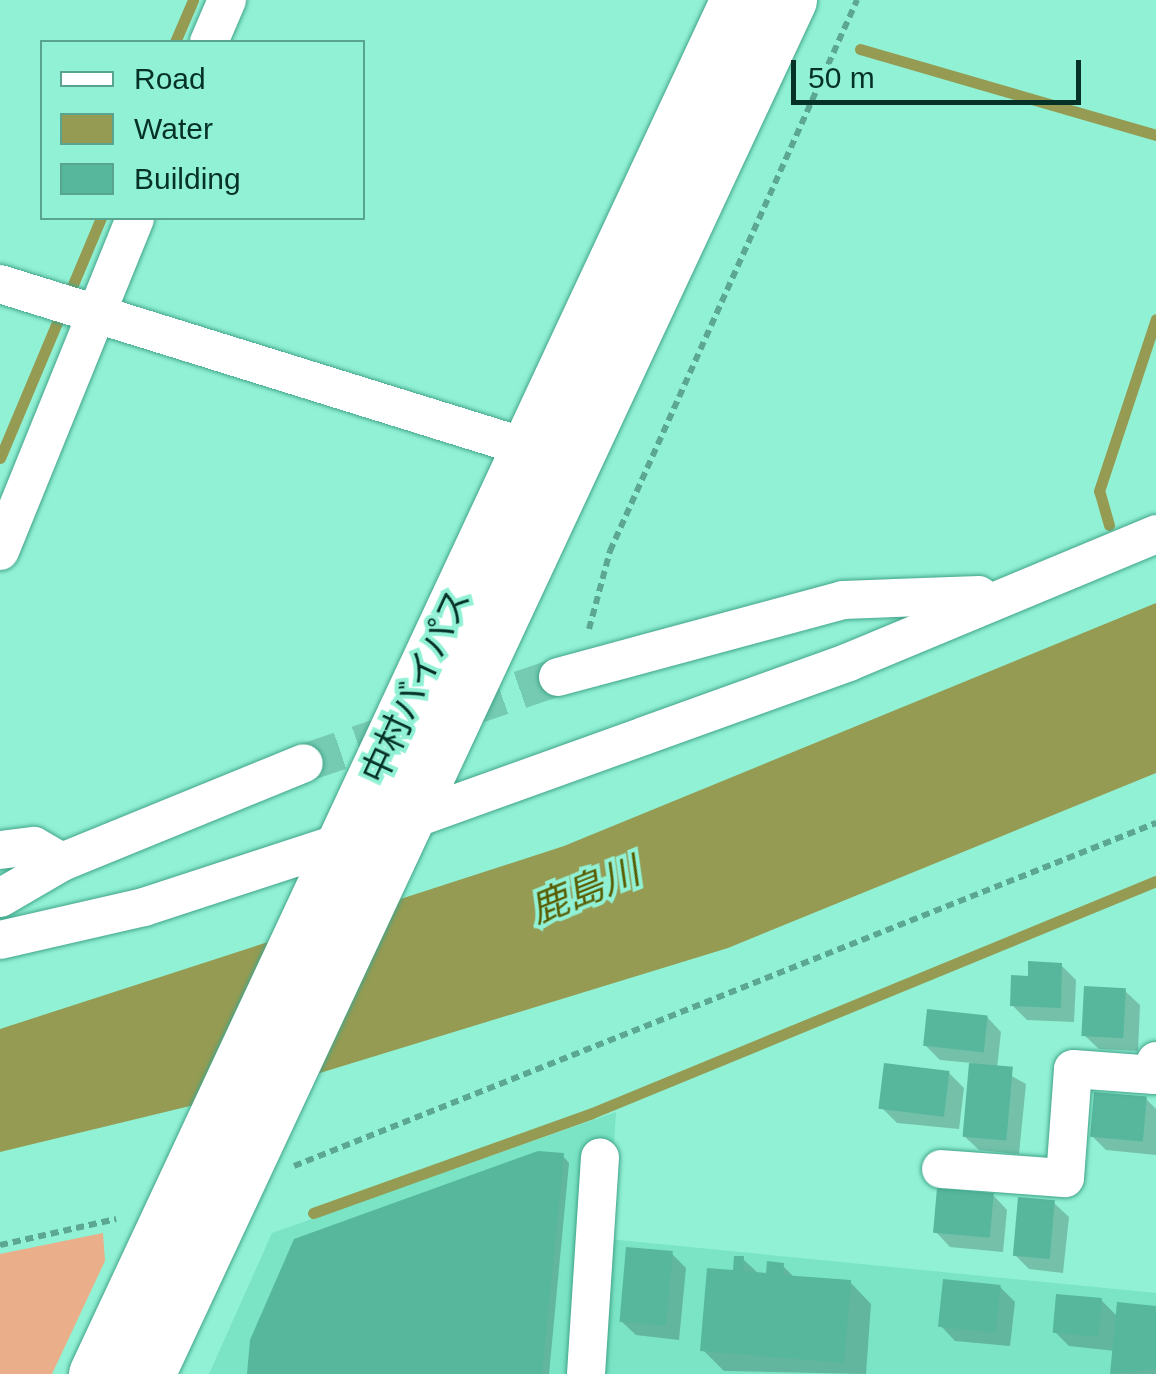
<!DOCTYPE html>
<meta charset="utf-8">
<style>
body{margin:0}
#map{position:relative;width:1156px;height:1374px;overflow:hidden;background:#91f1d4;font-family:Helvetica,"Noto Sans JP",sans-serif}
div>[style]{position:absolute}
.built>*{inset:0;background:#7ae4c5}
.green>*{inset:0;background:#eaaf8a}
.water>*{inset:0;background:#959b52}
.shadow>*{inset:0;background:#0003}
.stream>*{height:11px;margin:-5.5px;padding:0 5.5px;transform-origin:5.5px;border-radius:5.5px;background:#959b52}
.building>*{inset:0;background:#57b79d;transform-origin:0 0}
.street-tunnel>*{height:38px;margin-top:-19px;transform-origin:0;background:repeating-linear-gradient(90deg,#75cbb1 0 38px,transparent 0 57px)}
.path>*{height:6px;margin-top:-3px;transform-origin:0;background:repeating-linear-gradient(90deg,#5ba791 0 8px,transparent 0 13px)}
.roads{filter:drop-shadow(0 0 2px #41a48a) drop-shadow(0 0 2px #41a48a)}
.street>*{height:38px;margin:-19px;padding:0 19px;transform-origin:19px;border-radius:19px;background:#fff}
.highway>*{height:55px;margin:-27.5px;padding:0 27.5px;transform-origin:27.5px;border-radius:27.5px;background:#fff}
span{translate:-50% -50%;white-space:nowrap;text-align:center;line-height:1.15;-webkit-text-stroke:8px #91f1d4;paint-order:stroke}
.street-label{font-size:35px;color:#053126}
.water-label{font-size:38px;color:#595d02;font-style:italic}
.legend{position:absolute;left:40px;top:40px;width:325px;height:180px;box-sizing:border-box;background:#91f1d4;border:2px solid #59a48e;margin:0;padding:12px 18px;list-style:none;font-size:30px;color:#053126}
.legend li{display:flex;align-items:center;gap:20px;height:50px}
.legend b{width:50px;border:2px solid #59a48e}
.scale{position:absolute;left:791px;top:60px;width:290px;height:45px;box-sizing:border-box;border:5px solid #053126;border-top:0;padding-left:12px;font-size:30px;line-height:35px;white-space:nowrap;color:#053126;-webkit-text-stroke:8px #91f1d4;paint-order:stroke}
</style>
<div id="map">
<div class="built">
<div style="clip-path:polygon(616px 1112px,608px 1239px,1156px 1293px,1156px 1374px,209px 1374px,272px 1233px)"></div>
</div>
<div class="green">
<div style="clip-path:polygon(103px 1233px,105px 1261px,52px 1374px,0 1374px,0 1254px)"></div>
</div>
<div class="water">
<div style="clip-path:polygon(1156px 603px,1156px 773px,728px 948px,297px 1080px,0 1152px,0 1029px,564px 846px)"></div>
</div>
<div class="shadow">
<div style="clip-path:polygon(1061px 965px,1076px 980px,1074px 1022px,1027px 1020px,1012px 1005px,1030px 979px)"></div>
<div style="clip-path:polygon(1125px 991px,1140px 1005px,1138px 1051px,1099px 1049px,1084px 1035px)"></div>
<div style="clip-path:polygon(987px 1017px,1001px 1032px,997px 1068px,1026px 1084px,1019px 1154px,979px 1150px,964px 1136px,972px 1063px,940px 1060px,925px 1045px)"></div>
<div style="clip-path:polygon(949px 1073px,964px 1088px,959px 1129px,897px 1123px,882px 1108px)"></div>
<div style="clip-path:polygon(1146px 1099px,1156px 1109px,1156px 1155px,1106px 1150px,1092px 1136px)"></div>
<div style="clip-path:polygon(563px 1156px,569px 1163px,549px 1374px,249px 1374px)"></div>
<div style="clip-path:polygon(993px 1195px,1007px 1210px,1003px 1252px,950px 1247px,936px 1232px)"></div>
<div style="clip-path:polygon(1054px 1203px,1069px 1217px,1063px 1273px,1029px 1269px,1015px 1255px)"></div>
<div style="clip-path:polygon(672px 1254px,686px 1268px,679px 1340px,636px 1335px,621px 1321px)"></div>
<div style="clip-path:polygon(743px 1259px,760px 1275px,783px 1266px,795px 1278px,850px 1282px,871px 1304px,866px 1374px,724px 1371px,703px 1350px)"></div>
<div style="clip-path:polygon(1000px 1287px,1015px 1302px,1010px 1346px,955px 1341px,941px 1326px)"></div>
<div style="clip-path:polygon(1101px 1300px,1118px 1317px,1156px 1308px,1156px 1374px,1112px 1374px,1115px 1351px,1069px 1346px,1055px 1332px)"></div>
</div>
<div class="stream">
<div style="left:175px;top:42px;width:46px;rotate:-66.8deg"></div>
<div style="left:860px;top:49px;width:308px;rotate:16.2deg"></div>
<div style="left:0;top:458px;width:260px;rotate:-67.2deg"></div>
<div style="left:1109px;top:525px;width:35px;rotate:-106deg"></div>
<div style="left:1099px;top:491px;width:181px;rotate:-71.7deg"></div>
<div style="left:313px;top:1213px;width:296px;rotate:-19.7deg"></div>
<div style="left:592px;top:1113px;width:610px;rotate:-22.36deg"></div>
</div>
<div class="building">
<div style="clip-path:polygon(1028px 961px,1062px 963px,1061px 1008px,1010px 1006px,1011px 975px,1028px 976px)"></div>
<div style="left:1084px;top:986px;width:42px;height:50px;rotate:3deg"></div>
<div style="left:927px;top:1009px;width:61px;height:37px;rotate:6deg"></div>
<div style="left:884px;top:1063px;width:66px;height:46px;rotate:7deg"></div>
<div style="left:969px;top:1063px;width:44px;height:74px;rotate:5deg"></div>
<div style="left:1094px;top:1092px;width:53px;height:45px;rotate:5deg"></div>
<div style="clip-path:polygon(538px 1151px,564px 1153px,542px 1374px,247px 1374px,250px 1340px,294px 1239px)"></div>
<div style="left:937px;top:1188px;width:57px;height:45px;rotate:5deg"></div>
<div style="left:1018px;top:1197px;width:37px;height:59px;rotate:5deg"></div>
<div style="left:626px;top:1247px;width:47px;height:75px;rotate:5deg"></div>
<div style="clip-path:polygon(734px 1256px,744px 1256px,743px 1271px,766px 1273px,767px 1261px,784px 1263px,783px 1275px,851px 1280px,844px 1363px,700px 1351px,707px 1268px,733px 1270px)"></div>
<div style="left:943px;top:1279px;width:58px;height:48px;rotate:6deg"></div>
<div style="left:1056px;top:1294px;width:46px;height:39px;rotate:5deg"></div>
<div style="clip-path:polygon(1117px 1302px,1156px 1306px,1156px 1369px,1110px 1374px)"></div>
</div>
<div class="street-tunnel">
<div style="left:304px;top:763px;width:268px;rotate:-18.7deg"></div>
</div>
<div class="path">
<div style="left:589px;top:629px;width:81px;rotate:-74.9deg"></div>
<div style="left:610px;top:551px;width:604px;rotate:-65.85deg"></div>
<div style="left:294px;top:1166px;width:928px;rotate:-21.7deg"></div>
<div style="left:0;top:1245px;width:119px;rotate:-12.6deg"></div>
</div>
<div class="roads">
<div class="street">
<div style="left:209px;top:42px;width:46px;rotate:-66.8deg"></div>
<div style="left:0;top:284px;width:553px;rotate:17.26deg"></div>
<div style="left:0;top:551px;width:359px;rotate:-67.9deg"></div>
<div style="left:558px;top:677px;width:295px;rotate:-15.1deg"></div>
<div style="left:843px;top:600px;width:136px;rotate:-2.1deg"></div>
<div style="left:405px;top:822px;width:472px;rotate:-19.8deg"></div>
<div style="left:849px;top:662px;width:333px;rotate:-22.6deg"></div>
<div style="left:0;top:850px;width:34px;rotate:-7deg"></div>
<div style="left:34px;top:846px;width:32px;rotate:30deg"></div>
<div style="left:0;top:898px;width:72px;rotate:-30.1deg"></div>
<div style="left:62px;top:862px;width:261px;rotate:-22.2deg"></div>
<div style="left:0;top:940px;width:148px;rotate:-12.9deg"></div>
<div style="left:144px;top:907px;width:209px;rotate:-18.1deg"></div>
<div style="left:941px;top:1169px;width:124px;rotate:4.2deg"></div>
<div style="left:1065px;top:1178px;width:109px;rotate:-85.8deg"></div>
<div style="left:1073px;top:1069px;width:82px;rotate:4.2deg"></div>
<div style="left:1155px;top:1075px;width:14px;rotate:-86deg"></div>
<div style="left:586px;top:1374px;width:217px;rotate:-86.3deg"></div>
</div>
<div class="highway">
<div style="left:96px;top:1374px;width:1517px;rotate:-64.96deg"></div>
<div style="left:147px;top:1374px;width:1517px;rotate:-64.96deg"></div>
</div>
</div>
<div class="street-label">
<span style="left:416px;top:686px;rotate:-65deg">中村バイパス</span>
</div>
<div class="water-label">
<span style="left:585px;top:891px;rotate:-22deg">鹿島川</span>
</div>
<ul class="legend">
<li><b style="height:12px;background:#fff"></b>Road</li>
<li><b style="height:28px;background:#959b52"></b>Water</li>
<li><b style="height:28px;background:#57b79d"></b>Building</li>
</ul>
<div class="scale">50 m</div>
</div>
